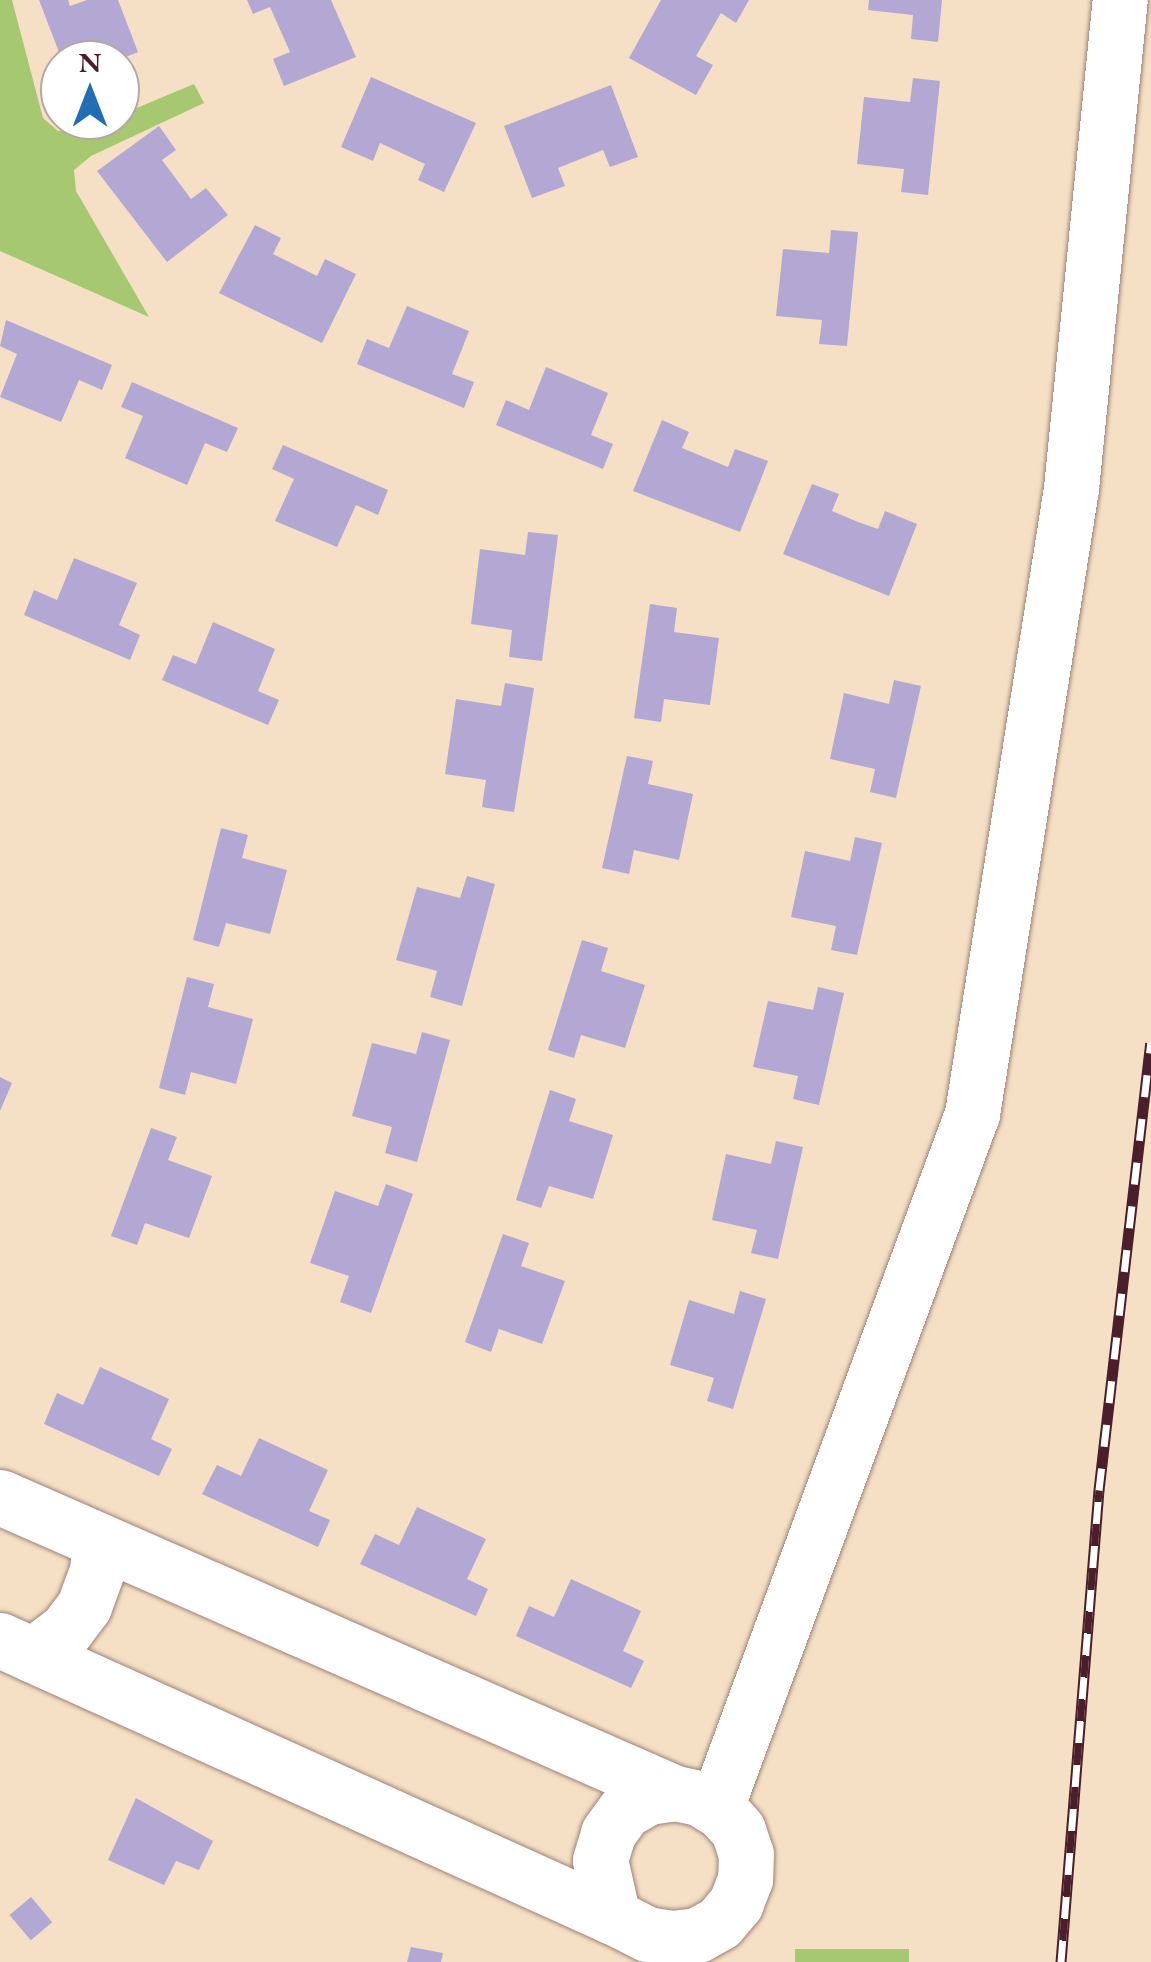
<!DOCTYPE html>
<style>
body{margin:0}
#map{position:relative;width:1151px;height:1962px;overflow:hidden;background:#f5e0c5;font-family:"EB Garamond",serif}
div>[style]{position:absolute}
.green>*{inset:0;background:#a5c871;transform-origin:0 0}
.building>*{inset:0;background:#b3a7d4;transform-origin:0 0}
.roads{filter:drop-shadow(0 0 2px #a08078) drop-shadow(0 0 2px #a08078)}
.minor>*{height:55px;margin:-27.5px;padding:0 27.5px;transform-origin:27.5px;border-radius:27.5px;background:#fff}
.rail>*{height:11px;margin-top:-5.5px;transform-origin:0;background:repeating-linear-gradient(90deg,#fff 0 22px,#4a1f2b 0 44px);box-sizing:border-box;border-block:2px solid #4a1f2b}
span{translate:-50% -50%;white-space:nowrap;text-align:center;line-height:1.15;-webkit-text-stroke:8px #fff;paint-order:stroke}
.north{position:absolute;left:40px;top:40px;width:100px;height:100px;box-sizing:border-box;background:#fff;border:2px solid #b7a5aa;border-radius:50%;rotate:0deg;font-size:28px;font-weight:700;line-height:40px;text-align:center;color:#4a1f2b}
.north::after{content:'';display:block;margin:auto;width:35px;height:45px;background:#1f6fb2;clip-path:polygon(50% 0,100% 100%,50% 72%,0 100%)}
</style>
<div id="map">
<div class="green">
<div style="clip-path:polygon(0 0,12px 0,43px 118px,58px 131px,120px 120px,120px 115px,194px 84px,204px 103px,91px 156px,74px 170px,76px 191px,149px 317px,0 251px)"></div>
<div style="left:795px;top:1949px;width:114px;height:13px"></div>
</div>
<div class="building">
<div style="clip-path:polygon(39px 0,68px 0,70px 6px,87px 0,118px 0,138px 52px,118px 60px,62px 60px)"></div>
<div style="clip-path:polygon(247px 0,331px 0,356px 57px,284px 86px,273px 59px,290px 52px,270px 7px,253px 14px)"></div>
<div style="clip-path:polygon(661px 0,749px 0,736px 23px,721px 13px,696px 56px,713px 65px,696px 95px,629px 58px)"></div>
<div style="clip-path:polygon(869px 0,942px 0,938px 42px,911px 39px,913px 15px,868px 10px)"></div>
<div style="clip-path:polygon(371px 77px,476px 123px,444px 192px,418px 180px,425px 164px,380px 143px,373px 161px,341px 147px)"></div>
<div style="clip-path:polygon(913px 78px,940px 81px,928px 195px,901px 192px,904px 169px,857px 164px,864px 97px,910px 102px)"></div>
<div style="clip-path:polygon(611px 85px,638px 157px,610px 167px,603px 150px,558px 168px,565px 186px,532px 198px,504px 126px)"></div>
<div style="clip-path:polygon(159px 126px,176px 150px,162px 160px,191px 199px,206px 188px,228px 215px,167px 262px,97px 171px)"></div>
<div style="clip-path:polygon(255px 225px,281px 238px,273px 254px,317px 276px,325px 259px,356px 274px,322px 343px,219px 293px)"></div>
<div style="clip-path:polygon(831px 230px,858px 232px,847px 346px,819px 344px,822px 320px,776px 316px,783px 249px,829px 253px)"></div>
<div style="clip-path:polygon(407px 306px,469px 331px,452px 374px,474px 382px,464px 408px,357px 364px,367px 339px,389px 348px)"></div>
<div style="clip-path:polygon(6px 320px,112px 365px,102px 390px,79px 380px,61px 422px,0 397px,17px 354px,0 346px)"></div>
<div style="clip-path:polygon(546px 367px,608px 393px,591px 435px,613px 444px,603px 469px,496px 425px,506px 400px,529px 410px)"></div>
<div style="clip-path:polygon(132px 382px,238px 428px,227px 452px,205px 443px,187px 485px,125px 458px,143px 416px,121px 407px)"></div>
<div style="clip-path:polygon(662px 420px,689px 432px,682px 448px,728px 467px,735px 449px,768px 461px,740px 532px,633px 491px)"></div>
<div style="clip-path:polygon(283px 445px,388px 490px,378px 515px,356px 505px,337px 547px,275px 521px,294px 479px,272px 469px)"></div>
<div style="clip-path:polygon(812px 484px,839px 494px,832px 511px,858px 522px,878px 529px,885px 511px,917px 524px,889px 596px,783px 554px)"></div>
<div style="clip-path:polygon(528px 532px,558px 535px,542px 661px,509px 657px,512px 630px,471px 624px,480px 549px,525px 555px)"></div>
<div style="clip-path:polygon(74px 558px,137px 583px,119px 625px,140px 635px,130px 660px,24px 615px,34px 590px,57px 600px)"></div>
<div style="clip-path:polygon(650px 604px,677px 608px,674px 632px,719px 638px,710px 705px,664px 699px,661px 722px,634px 718px)"></div>
<div style="clip-path:polygon(213px 622px,275px 649px,258px 691px,279px 700px,268px 725px,162px 680px,173px 655px,196px 664px)"></div>
<div style="clip-path:polygon(894px 680px,921px 686px,896px 798px,870px 792px,875px 769px,830px 759px,844px 693px,889px 704px)"></div>
<div style="clip-path:polygon(505px 683px,534px 688px,514px 812px,482px 807px,486px 780px,445px 774px,456px 699px,501px 706px)"></div>
<div style="clip-path:polygon(627px 756px,653px 761px,648px 784px,693px 794px,679px 860px,634px 850px,629px 874px,602px 868px)"></div>
<div style="clip-path:polygon(221px 828px,248px 835px,242px 858px,287px 870px,270px 934px,226px 923px,219px 947px,193px 940px)"></div>
<div style="clip-path:polygon(855px 837px,882px 843px,857px 955px,831px 950px,836px 926px,791px 917px,805px 851px,850px 861px)"></div>
<div style="clip-path:polygon(467px 876px,495px 884px,462px 1006px,430px 997px,437px 971px,396px 960px,417px 887px,460px 898px)"></div>
<div style="clip-path:polygon(582px 940px,608px 948px,601px 971px,645px 985px,625px 1048px,581px 1035px,574px 1058px,548px 1050px)"></div>
<div style="clip-path:polygon(187px 977px,214px 984px,208px 1007px,253px 1019px,236px 1084px,191px 1072px,185px 1095px,159px 1088px)"></div>
<div style="clip-path:polygon(818px 987px,844px 993px,819px 1105px,793px 1099px,798px 1076px,753px 1067px,768px 1001px,813px 1010px)"></div>
<div style="clip-path:polygon(422px 1032px,450px 1040px,417px 1162px,385px 1153px,392px 1127px,352px 1116px,372px 1043px,416px 1054px)"></div>
<div style="clip-path:polygon(0 1077px,12px 1083px,0 1111px)"></div>
<div style="clip-path:polygon(550px 1090px,576px 1099px,569px 1121px,613px 1135px,593px 1199px,549px 1186px,541px 1208px,516px 1200px)"></div>
<div style="clip-path:polygon(151px 1128px,177px 1137px,168px 1160px,212px 1176px,189px 1238px,145px 1223px,137px 1245px,111px 1236px)"></div>
<div style="clip-path:polygon(776px 1141px,803px 1147px,778px 1259px,751px 1253px,757px 1230px,712px 1220px,726px 1154px,771px 1164px)"></div>
<div style="clip-path:polygon(386px 1184px,413px 1194px,371px 1313px,340px 1302px,349px 1276px,310px 1263px,335px 1191px,378px 1206px)"></div>
<div style="clip-path:polygon(503px 1234px,529px 1243px,521px 1266px,565px 1281px,542px 1344px,499px 1329px,491px 1352px,465px 1342px)"></div>
<div style="clip-path:polygon(740px 1291px,766px 1299px,733px 1409px,707px 1401px,714px 1378px,670px 1365px,689px 1300px,734px 1314px)"></div>
<div style="clip-path:polygon(100px 1367px,169px 1399px,151px 1439px,172px 1449px,159px 1476px,44px 1424px,57px 1393px,83px 1405px)"></div>
<div style="clip-path:polygon(259px 1438px,328px 1470px,309px 1511px,330px 1520px,318px 1547px,202px 1494px,217px 1465px,241px 1476px)"></div>
<div style="clip-path:polygon(417px 1507px,486px 1539px,467px 1579px,488px 1589px,476px 1616px,360px 1564px,375px 1534px,399px 1545px)"></div>
<div style="clip-path:polygon(571px 1579px,641px 1611px,623px 1651px,644px 1661px,631px 1688px,516px 1636px,529px 1606px,554px 1617px)"></div>
<div style="clip-path:polygon(136px 1798px,213px 1841px,199px 1870px,176px 1861px,164px 1885px,108px 1860px)"></div>
<div style="left:31px;top:1897px;width:33px;height:28px;rotate:50deg"></div>
<div style="clip-path:polygon(411px 1947px,443px 1953px,441px 1962px,407px 1962px)"></div>
</div>
<div class="roads">
<div class="minor">
<div style="left:0;top:1497px;width:737px;rotate:23.68deg"></div>
<div style="left:0;top:1640px;width:673px;rotate:24.32deg"></div>
<div style="left:33px;top:1655px;width:41px;rotate:-37.1deg"></div>
<div style="left:66px;top:1630px;width:30px;rotate:-53deg"></div>
<div style="left:84px;top:1606px;width:38px;rotate:-70deg"></div>
<div style="left:97px;top:1570px;width:29px;rotate:-84deg"></div>
<div style="left:675px;top:1793px;width:25px;rotate:12deg"></div>
<div style="left:699px;top:1798px;width:26px;rotate:31deg"></div>
<div style="left:721px;top:1811px;width:25px;rotate:48deg"></div>
<div style="left:738px;top:1830px;width:25px;rotate:72deg"></div>
<div style="left:746px;top:1854px;width:25px;rotate:92deg"></div>
<div style="left:745px;top:1879px;width:26px;rotate:111deg"></div>
<div style="left:736px;top:1903px;width:26px;rotate:130deg"></div>
<div style="left:719px;top:1923px;width:25px;rotate:151deg"></div>
<div style="left:697px;top:1935px;width:25px;rotate:173deg"></div>
<div style="left:672px;top:1938px;width:25px;rotate:-171deg"></div>
<div style="left:647px;top:1934px;width:38px;rotate:-153deg"></div>
<div style="left:613px;top:1917px;width:58px;rotate:-102.8deg"></div>
<div style="left:600px;top:1860px;width:28px;rotate:-73deg"></div>
<div style="left:608px;top:1833px;width:27px;rotate:-54deg"></div>
<div style="left:624px;top:1811px;width:28px;rotate:-30deg"></div>
<div style="left:648px;top:1797px;width:27px;rotate:-8deg"></div>
<div style="left:716px;top:1807px;width:739px;rotate:-69.73deg"></div>
<div style="left:972px;top:1114px;width:634px;rotate:-81.01deg"></div>
<div style="left:1071px;top:488px;width:490px;rotate:-84.3deg"></div>
</div>
</div>
<div class="rail">
<div style="left:1061px;top:1962px;width:474px;rotate:-85.4deg"></div>
<div style="left:1099px;top:1490px;width:450px;rotate:-83.4deg"></div>
</div>
<div class="north">N</div>
</div>
